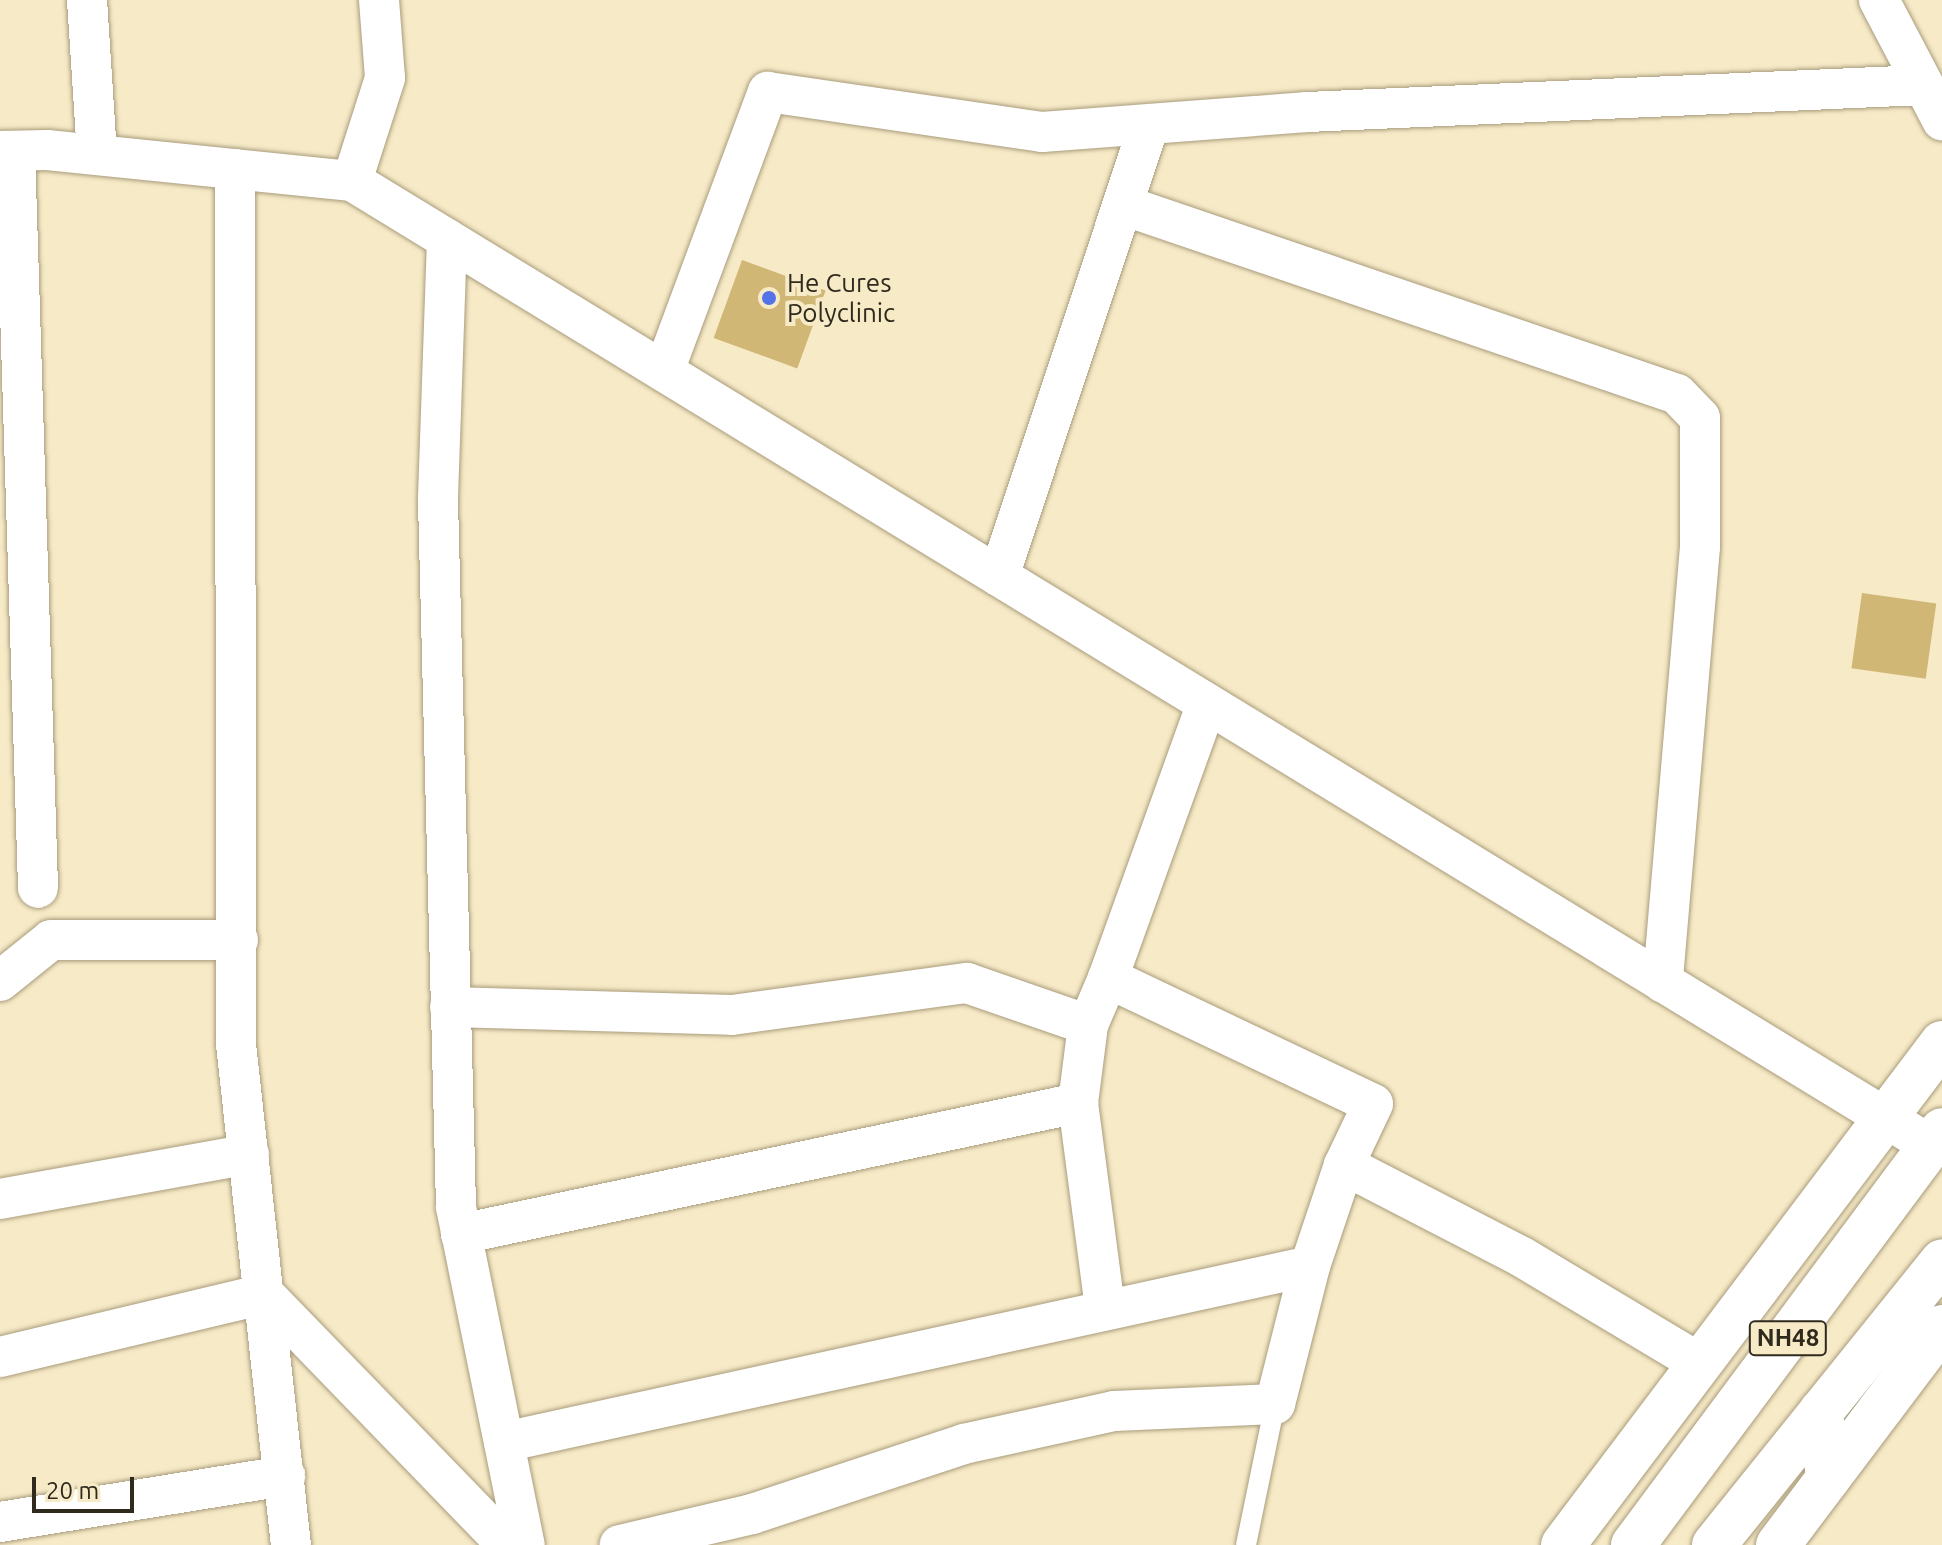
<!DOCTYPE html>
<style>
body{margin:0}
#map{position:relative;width:1942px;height:1545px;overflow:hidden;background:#f7eac7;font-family:Ubuntu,sans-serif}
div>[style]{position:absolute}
.building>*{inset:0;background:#d0b775;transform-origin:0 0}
.roads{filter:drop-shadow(0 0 2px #a99c7c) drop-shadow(0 0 2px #a99c7c)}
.lane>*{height:20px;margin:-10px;padding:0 10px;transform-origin:10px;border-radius:10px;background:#fff}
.street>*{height:40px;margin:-20px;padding:0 20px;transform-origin:20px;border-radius:20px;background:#fff}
.secondary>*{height:44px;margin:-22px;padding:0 22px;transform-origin:22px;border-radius:22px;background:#fff}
.highway>*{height:44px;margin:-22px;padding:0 22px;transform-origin:22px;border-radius:22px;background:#fff}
.dots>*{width:22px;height:22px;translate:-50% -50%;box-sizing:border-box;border:4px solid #f7eac7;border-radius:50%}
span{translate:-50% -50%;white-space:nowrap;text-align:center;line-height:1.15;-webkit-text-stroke:8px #f7eac7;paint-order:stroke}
.shield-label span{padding:2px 6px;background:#f7eac7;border:2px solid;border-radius:6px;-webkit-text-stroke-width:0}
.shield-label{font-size:24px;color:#2f2a1d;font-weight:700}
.poi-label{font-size:26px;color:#2f2a1d}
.left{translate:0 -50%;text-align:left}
.scale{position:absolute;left:32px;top:1477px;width:102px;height:36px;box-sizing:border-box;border:4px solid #2f2a1d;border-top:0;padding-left:10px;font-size:24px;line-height:28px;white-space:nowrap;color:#2f2a1d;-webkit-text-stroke:6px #f7eac7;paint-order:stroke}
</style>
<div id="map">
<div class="building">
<div style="left:742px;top:260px;width:89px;height:83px;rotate:20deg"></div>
<div style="left:1862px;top:593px;width:75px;height:76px;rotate:8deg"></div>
</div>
<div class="roads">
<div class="lane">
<div style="left:1246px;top:1545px;width:144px;rotate:-78.4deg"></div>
</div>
<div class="street">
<div style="left:87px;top:0;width:155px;rotate:86.3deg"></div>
<div style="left:1879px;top:0;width:136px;rotate:62.3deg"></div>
<div style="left:0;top:151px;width:47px;rotate:-1.2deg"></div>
<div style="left:47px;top:150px;width:307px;rotate:5.8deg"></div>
<div style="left:352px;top:181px;width:1849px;rotate:31.42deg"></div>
<div style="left:15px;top:151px;width:737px;rotate:88.21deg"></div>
<div style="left:235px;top:169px;width:875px;rotate:89.93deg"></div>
<div style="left:236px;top:1044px;width:504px;rotate:83.74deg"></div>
<div style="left:352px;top:181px;width:108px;rotate:-72.2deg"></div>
<div style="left:385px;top:78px;width:78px;rotate:-94.4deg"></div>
<div style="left:1123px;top:205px;width:585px;rotate:18.84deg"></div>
<div style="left:1677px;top:394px;width:33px;rotate:46deg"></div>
<div style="left:1700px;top:418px;width:129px;rotate:90deg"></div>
<div style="left:1700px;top:547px;width:437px;rotate:94.9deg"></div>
<div style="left:447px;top:239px;width:261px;rotate:92deg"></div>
<div style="left:438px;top:500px;width:707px;rotate:88.54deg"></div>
<div style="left:456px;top:1207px;width:345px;rotate:78.5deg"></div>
<div style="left:664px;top:371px;width:298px;rotate:-69.6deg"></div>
<div style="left:768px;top:92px;width:277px;rotate:8.3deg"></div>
<div style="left:1042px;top:132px;width:266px;rotate:-4.3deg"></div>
<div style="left:1307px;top:112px;width:616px;rotate:-2.51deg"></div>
<div style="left:999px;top:576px;width:476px;rotate:-71.6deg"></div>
<div style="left:1108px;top:978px;width:292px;rotate:-70.2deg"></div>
<div style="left:0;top:981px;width:65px;rotate:-38.8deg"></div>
<div style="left:51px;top:940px;width:187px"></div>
<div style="left:450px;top:1007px;width:282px;rotate:1.6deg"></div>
<div style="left:732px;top:1015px;width:237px;rotate:-7.8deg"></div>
<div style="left:967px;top:983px;width:128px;rotate:19.1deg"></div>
<div style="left:1344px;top:1165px;width:200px;rotate:27.3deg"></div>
<div style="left:1522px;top:1257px;width:209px;rotate:30.9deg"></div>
<div style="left:0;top:1199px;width:253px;rotate:-10.2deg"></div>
<div style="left:461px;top:1234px;width:631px;rotate:-11.99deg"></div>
<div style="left:1105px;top:1308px;width:207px;rotate:-97.5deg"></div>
<div style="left:1078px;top:1103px;width:79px;rotate:-82.7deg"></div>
<div style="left:1088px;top:1025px;width:51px;rotate:-66.9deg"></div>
<div style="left:1108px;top:978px;width:293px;rotate:25.4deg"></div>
<div style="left:1373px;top:1104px;width:68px;rotate:115.4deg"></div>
<div style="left:1344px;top:1165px;width:107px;rotate:108.6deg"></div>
<div style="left:0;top:1357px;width:271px;rotate:-13.4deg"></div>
<div style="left:264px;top:1294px;width:349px;rotate:45.9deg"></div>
<div style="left:504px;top:1442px;width:825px;rotate:-12.32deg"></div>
<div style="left:1310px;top:1266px;width:142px;rotate:104.2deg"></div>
<div style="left:1275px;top:1404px;width:161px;rotate:177.5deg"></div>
<div style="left:1114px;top:1411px;width:154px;rotate:167.6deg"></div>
<div style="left:964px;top:1444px;width:223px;rotate:161.7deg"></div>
<div style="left:752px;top:1514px;width:136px;rotate:166.8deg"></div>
<div style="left:0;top:1522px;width:289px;rotate:-9.2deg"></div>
</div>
<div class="secondary">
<div style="left:1563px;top:1545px;width:629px;rotate:-52.95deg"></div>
<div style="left:1778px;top:1545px;width:273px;rotate:-53deg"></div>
</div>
<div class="highway">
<div style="left:1821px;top:1411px;width:68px;rotate:84.1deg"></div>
<div style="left:1633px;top:1545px;width:517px;rotate:-53.33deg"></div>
<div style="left:1714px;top:1545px;width:364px;rotate:-51.2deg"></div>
</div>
</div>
<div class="dots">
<div style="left:769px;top:298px;background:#5473e8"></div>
</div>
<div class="shield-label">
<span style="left:1788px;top:1338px">NH48</span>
</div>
<div class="poi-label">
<span class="left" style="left:787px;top:298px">He Cures<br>Polyclinic</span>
</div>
<div class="scale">20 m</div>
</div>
